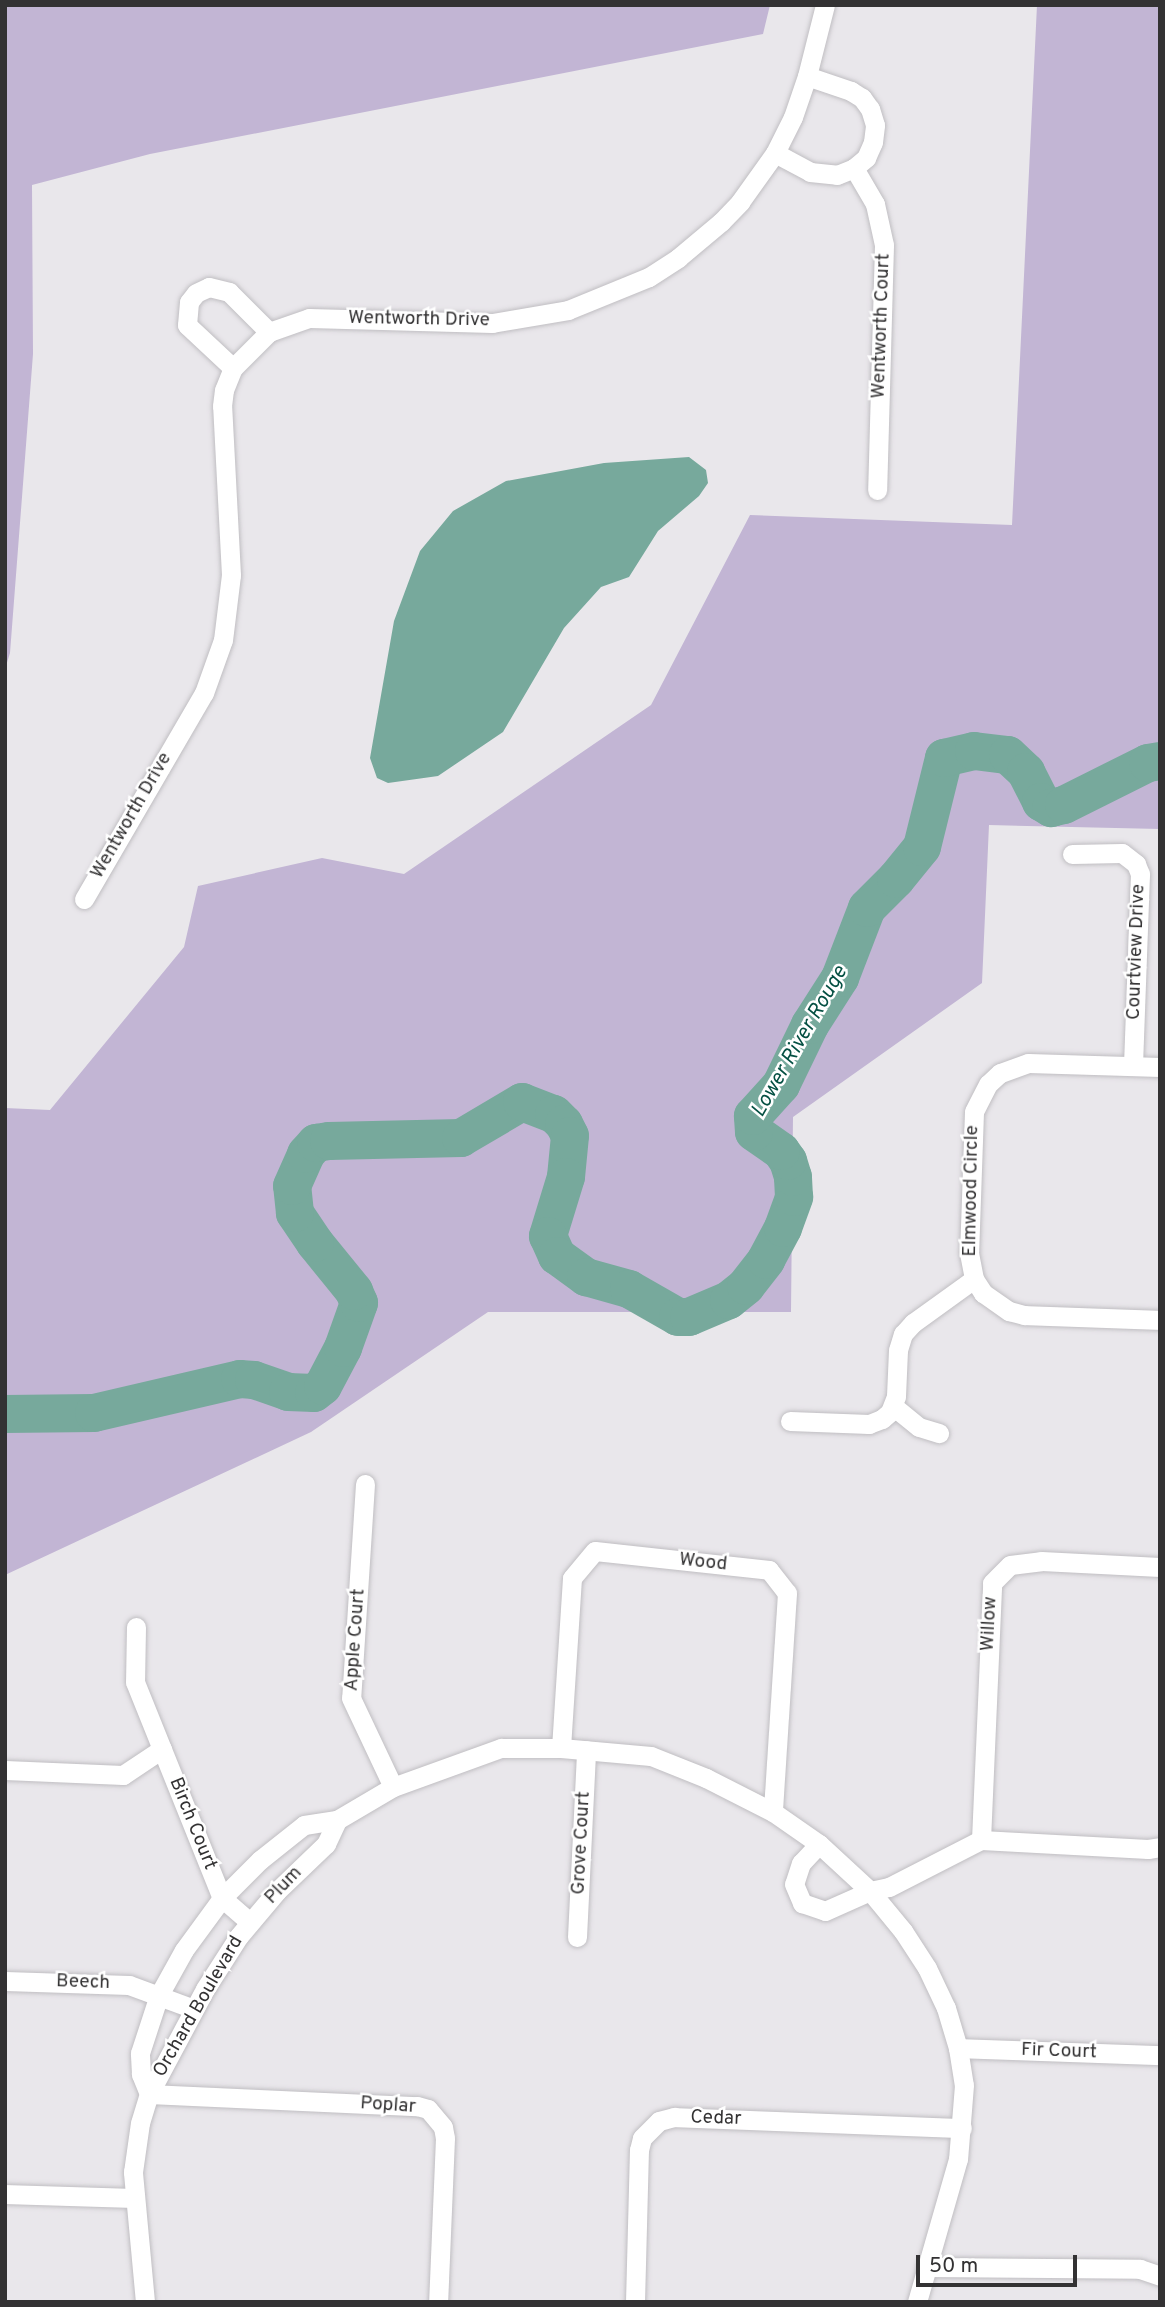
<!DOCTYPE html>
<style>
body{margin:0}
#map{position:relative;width:1165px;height:2307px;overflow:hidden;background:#e9e7eb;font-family:Overpass,sans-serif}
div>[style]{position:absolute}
.green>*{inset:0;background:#c2b5d4}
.water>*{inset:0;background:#77a99c}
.river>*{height:38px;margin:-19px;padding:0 19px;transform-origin:19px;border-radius:19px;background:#77a99c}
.roads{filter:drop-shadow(0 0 2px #c0bec2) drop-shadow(0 0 2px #c0bec2)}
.street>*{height:19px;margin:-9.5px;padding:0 9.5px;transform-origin:9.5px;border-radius:9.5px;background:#fff}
span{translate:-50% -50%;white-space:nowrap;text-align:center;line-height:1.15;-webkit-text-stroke:5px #fff;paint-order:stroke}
.street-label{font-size:19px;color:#333233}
.water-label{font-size:21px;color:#055043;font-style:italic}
.frame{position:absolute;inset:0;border:7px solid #333233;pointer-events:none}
.scale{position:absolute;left:916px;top:2255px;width:161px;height:32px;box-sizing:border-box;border:4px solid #333233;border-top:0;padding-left:9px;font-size:21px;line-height:24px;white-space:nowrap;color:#333233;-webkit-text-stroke:5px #fff;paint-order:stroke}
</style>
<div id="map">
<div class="green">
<div style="clip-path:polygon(5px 5px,770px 5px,763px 34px,150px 154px,32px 185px,33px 354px,10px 653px,5px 669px)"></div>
<div style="clip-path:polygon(1037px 5px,1160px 5px,1160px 829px,989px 825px,982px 983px,793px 1117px,791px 1312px,488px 1312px,311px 1432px,5px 1575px,5px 1108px,50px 1110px,184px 947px,198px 886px,322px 858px,404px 874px,651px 705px,750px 515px,1012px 525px)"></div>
</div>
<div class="water">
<div style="clip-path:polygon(689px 457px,706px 470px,708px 483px,699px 496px,658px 531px,629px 577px,601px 587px,564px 628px,503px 732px,438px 776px,388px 783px,377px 778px,370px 758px,394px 621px,420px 551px,453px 511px,506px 481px,604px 463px)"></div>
</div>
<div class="river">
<div style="left:5px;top:1414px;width:89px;rotate:-0.6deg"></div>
<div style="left:94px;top:1413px;width:150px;rotate:-13.1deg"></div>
<div style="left:240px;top:1379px;width:14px;rotate:4deg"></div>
<div style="left:254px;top:1380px;width:36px;rotate:19deg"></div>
<div style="left:288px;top:1392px;width:26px;rotate:2deg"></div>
<div style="left:314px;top:1393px;width:11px;rotate:-38deg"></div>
<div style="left:323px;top:1386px;width:43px;rotate:-62.2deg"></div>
<div style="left:343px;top:1348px;width:48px;rotate:-70.4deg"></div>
<div style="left:359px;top:1303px;width:13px;rotate:-113deg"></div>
<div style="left:354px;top:1291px;width:62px;rotate:-129.1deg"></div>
<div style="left:315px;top:1243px;width:36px;rotate:-124deg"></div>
<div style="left:295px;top:1213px;width:27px;rotate:-96deg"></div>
<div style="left:292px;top:1186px;width:35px;rotate:-66deg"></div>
<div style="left:306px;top:1154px;width:15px;rotate:-48deg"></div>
<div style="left:316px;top:1143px;width:13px;rotate:-9deg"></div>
<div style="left:329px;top:1141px;width:132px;rotate:-1.3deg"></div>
<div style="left:461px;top:1138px;width:71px;rotate:-30.5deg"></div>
<div style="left:522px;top:1102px;width:34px;rotate:21deg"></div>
<div style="left:554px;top:1114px;width:14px;rotate:45deg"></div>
<div style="left:564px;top:1124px;width:13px;rotate:63deg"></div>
<div style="left:570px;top:1136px;width:41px;rotate:95.6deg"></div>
<div style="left:566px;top:1177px;width:62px;rotate:107deg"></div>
<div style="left:548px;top:1236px;width:22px;rotate:66deg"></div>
<div style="left:557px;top:1256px;width:36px;rotate:36deg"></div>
<div style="left:586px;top:1277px;width:45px;rotate:15.6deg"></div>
<div style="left:629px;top:1289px;width:56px;rotate:29.7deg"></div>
<div style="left:678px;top:1317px;width:11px"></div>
<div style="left:689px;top:1317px;width:43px;rotate:-23deg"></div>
<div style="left:729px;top:1300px;width:22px;rotate:-39deg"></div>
<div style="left:746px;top:1286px;width:33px;rotate:-52deg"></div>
<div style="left:766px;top:1260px;width:36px;rotate:-62deg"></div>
<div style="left:783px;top:1228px;width:33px;rotate:-70deg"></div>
<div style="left:794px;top:1197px;width:20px;rotate:-93deg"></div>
<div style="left:793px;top:1177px;width:17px;rotate:-107deg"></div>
<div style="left:788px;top:1161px;width:12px;rotate:-125deg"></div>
<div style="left:781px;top:1151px;width:33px;rotate:-145deg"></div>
<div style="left:754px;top:1132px;width:16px;rotate:-94deg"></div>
<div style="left:753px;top:1116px;width:42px;rotate:-47.9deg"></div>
<div style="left:781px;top:1085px;width:67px;rotate:-64.2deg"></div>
<div style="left:810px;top:1025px;width:56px;rotate:-57.4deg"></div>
<div style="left:840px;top:978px;width:75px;rotate:-68.9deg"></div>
<div style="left:867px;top:908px;width:41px;rotate:-45deg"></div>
<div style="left:896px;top:879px;width:41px;rotate:-50.9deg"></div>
<div style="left:922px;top:847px;width:92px;rotate:-76.1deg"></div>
<div style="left:944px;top:758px;width:31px;rotate:-13deg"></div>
<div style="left:974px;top:751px;width:34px;rotate:7deg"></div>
<div style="left:1008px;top:755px;width:25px;rotate:43deg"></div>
<div style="left:1026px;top:772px;width:34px;rotate:63deg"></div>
<div style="left:1041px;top:802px;width:12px;rotate:31deg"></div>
<div style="left:1051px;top:808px;width:13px;rotate:-13deg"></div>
<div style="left:1064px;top:805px;width:94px;rotate:-26.6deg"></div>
<div style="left:1148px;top:763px;width:12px;rotate:-9deg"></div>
</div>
<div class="roads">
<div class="street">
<div style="left:775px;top:153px;width:40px;rotate:28deg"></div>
<div style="left:810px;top:172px;width:27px;rotate:6deg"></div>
<div style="left:837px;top:175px;width:18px;rotate:-22deg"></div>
<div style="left:854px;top:168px;width:16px;rotate:-40deg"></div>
<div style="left:866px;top:158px;width:17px;rotate:-66deg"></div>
<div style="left:873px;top:142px;width:17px;rotate:-83deg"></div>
<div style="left:875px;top:125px;width:17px;rotate:-107deg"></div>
<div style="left:870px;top:109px;width:14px;rotate:-126deg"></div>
<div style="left:862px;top:98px;width:13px;rotate:-148deg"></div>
<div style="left:851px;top:91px;width:46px;rotate:-161.2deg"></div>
<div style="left:854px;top:168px;width:42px;rotate:59.7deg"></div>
<div style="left:875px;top:204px;width:42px;rotate:77.6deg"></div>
<div style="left:884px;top:245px;width:245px;rotate:91.6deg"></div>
<div style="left:233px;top:368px;width:63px;rotate:-136.9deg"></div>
<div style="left:187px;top:325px;width:23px;rotate:-85deg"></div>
<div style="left:189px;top:302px;width:11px;rotate:-52deg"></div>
<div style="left:196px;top:293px;width:14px;rotate:-25deg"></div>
<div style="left:209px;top:287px;width:21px;rotate:14deg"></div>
<div style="left:229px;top:292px;width:57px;rotate:45deg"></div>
<div style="left:1072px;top:854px;width:50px;rotate:-1.1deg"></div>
<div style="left:1122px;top:853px;width:18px;rotate:38deg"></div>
<div style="left:1136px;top:864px;width:11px;rotate:68deg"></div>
<div style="left:1140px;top:874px;width:192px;rotate:92.1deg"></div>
<div style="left:84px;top:899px;width:238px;rotate:-59.8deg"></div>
<div style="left:204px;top:693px;width:56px;rotate:-70.3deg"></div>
<div style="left:223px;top:640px;width:65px;rotate:-83deg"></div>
<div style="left:231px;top:575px;width:169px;rotate:-93deg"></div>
<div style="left:222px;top:406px;width:16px;rotate:-83deg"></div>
<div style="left:224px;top:390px;width:24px;rotate:-68deg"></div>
<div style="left:233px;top:368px;width:51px;rotate:-45deg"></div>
<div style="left:269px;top:332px;width:42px;rotate:-19.3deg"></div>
<div style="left:309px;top:318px;width:183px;rotate:1.6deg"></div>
<div style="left:492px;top:323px;width:77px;rotate:-9.7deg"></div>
<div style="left:568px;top:310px;width:87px;rotate:-22.2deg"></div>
<div style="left:649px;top:277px;width:35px;rotate:-33deg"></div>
<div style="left:678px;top:258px;width:56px;rotate:-39.9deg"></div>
<div style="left:721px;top:222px;width:28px;rotate:-46deg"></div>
<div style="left:740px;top:202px;width:60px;rotate:-54.5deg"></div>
<div style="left:775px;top:153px;width:40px;rotate:-63.4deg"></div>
<div style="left:793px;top:117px;width:43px;rotate:-71.1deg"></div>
<div style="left:807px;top:76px;width:73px;rotate:-75.8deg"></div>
<div style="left:1160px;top:1067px;width:132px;rotate:-178.3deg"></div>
<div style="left:1028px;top:1063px;width:30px;rotate:160deg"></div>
<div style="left:1000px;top:1073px;width:16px;rotate:137deg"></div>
<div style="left:988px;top:1084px;width:31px;rotate:117deg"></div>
<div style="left:974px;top:1112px;width:141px;rotate:92deg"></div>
<div style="left:969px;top:1253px;width:26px;rotate:79deg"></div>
<div style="left:974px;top:1279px;width:17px;rotate:57deg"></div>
<div style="left:983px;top:1293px;width:32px;rotate:35deg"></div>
<div style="left:1009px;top:1311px;width:16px;rotate:15deg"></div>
<div style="left:1024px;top:1315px;width:136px;rotate:2.1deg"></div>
<div style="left:893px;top:1406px;width:33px;rotate:39deg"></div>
<div style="left:919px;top:1427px;width:21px;rotate:17deg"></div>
<div style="left:790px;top:1421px;width:79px;rotate:2.2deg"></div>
<div style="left:869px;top:1424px;width:14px;rotate:-21deg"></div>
<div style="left:882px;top:1419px;width:11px;rotate:-41deg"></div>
<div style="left:890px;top:1412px;width:17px;rotate:-69deg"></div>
<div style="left:896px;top:1396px;width:46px;rotate:-87.5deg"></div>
<div style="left:898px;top:1350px;width:17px;rotate:-73deg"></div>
<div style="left:903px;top:1334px;width:15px;rotate:-48deg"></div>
<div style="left:913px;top:1323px;width:75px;rotate:-35.8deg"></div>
<div style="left:365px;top:1484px;width:214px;rotate:93.7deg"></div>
<div style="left:351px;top:1698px;width:98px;rotate:64.7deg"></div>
<div style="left:136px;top:1627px;width:55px;rotate:91deg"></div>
<div style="left:135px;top:1682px;width:233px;rotate:68.1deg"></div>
<div style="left:222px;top:1898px;width:37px;rotate:41deg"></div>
<div style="left:561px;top:1748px;width:170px;rotate:-86.3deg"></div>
<div style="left:572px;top:1578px;width:35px;rotate:-50deg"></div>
<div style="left:595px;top:1551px;width:175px;rotate:6.2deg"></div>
<div style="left:769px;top:1570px;width:29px;rotate:52deg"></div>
<div style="left:787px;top:1593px;width:219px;rotate:93.7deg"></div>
<div style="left:5px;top:1770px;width:118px;rotate:2.4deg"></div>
<div style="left:123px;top:1775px;width:47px;rotate:-33.7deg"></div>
<div style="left:981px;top:1840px;width:257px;rotate:-87.5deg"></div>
<div style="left:992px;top:1583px;width:25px;rotate:-45deg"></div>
<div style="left:1010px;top:1565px;width:31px;rotate:-7deg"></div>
<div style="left:1041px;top:1561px;width:119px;rotate:2.9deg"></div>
<div style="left:819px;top:1844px;width:26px;rotate:133deg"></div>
<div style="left:801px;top:1863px;width:22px;rotate:108deg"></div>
<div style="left:794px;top:1884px;width:21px;rotate:67deg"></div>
<div style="left:802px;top:1903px;width:24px;rotate:19deg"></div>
<div style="left:825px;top:1911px;width:49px;rotate:-24deg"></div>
<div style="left:870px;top:1891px;width:19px;rotate:-12deg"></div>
<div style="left:889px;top:1887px;width:103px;rotate:-27.1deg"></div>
<div style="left:981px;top:1840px;width:167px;rotate:3.1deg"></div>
<div style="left:1148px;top:1849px;width:12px;rotate:-9deg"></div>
<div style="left:577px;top:1937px;width:187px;rotate:-87.2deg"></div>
<div style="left:5px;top:1981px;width:124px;rotate:1.8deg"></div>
<div style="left:129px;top:1985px;width:69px;rotate:20.3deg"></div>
<div style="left:958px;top:2048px;width:202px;rotate:2deg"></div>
<div style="left:149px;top:2094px;width:22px;rotate:-112deg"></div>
<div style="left:141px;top:2074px;width:21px;rotate:-93deg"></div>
<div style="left:140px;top:2053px;width:61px;rotate:-71.9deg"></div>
<div style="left:159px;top:1995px;width:51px;rotate:-60.9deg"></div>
<div style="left:184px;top:1950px;width:64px;rotate:-53.8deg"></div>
<div style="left:222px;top:1898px;width:54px;rotate:-45deg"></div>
<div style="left:260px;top:1860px;width:56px;rotate:-38.5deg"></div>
<div style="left:304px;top:1825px;width:33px;rotate:-9deg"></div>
<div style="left:337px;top:1820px;width:65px;rotate:-30.5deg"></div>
<div style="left:393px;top:1787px;width:115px;rotate:-19.9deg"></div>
<div style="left:501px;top:1748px;width:60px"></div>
<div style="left:561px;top:1748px;width:90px;rotate:5.1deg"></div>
<div style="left:651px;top:1756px;width:59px;rotate:21.8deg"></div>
<div style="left:706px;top:1778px;width:75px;rotate:26.9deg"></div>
<div style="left:773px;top:1812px;width:56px;rotate:34.8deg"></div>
<div style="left:819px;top:1844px;width:69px;rotate:42.7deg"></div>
<div style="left:870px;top:1891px;width:52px;rotate:50.5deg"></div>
<div style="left:903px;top:1931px;width:44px;rotate:57deg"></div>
<div style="left:927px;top:1968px;width:44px;rotate:64.6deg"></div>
<div style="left:946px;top:2008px;width:42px;rotate:73.3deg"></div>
<div style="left:958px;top:2048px;width:37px;rotate:81deg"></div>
<div style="left:964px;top:2085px;width:74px;rotate:94.6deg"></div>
<div style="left:958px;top:2159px;width:149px;rotate:106deg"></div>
<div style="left:149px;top:2094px;width:268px;rotate:2.6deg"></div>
<div style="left:417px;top:2106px;width:11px;rotate:15deg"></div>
<div style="left:428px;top:2109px;width:23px;rotate:50deg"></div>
<div style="left:443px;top:2127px;width:11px;rotate:80deg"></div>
<div style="left:445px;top:2138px;width:164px;rotate:92.4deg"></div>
<div style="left:5px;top:2194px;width:128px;rotate:1.8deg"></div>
<div style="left:926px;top:2267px;width:214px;rotate:0.5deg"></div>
<div style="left:1140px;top:2269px;width:21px;rotate:19deg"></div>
<div style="left:145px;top:2302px;width:131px;rotate:-95.3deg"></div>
<div style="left:133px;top:2172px;width:49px;rotate:-81.9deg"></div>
<div style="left:140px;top:2123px;width:30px;rotate:-73deg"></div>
<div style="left:149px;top:2094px;width:119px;rotate:-61.9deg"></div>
<div style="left:205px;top:1989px;width:63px;rotate:-57.3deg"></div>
<div style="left:239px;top:1936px;width:59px;rotate:-49.8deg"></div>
<div style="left:277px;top:1891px;width:68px;rotate:-43.8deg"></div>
<div style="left:326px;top:1844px;width:26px;rotate:-65deg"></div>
<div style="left:635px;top:2302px;width:152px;rotate:-88.5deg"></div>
<div style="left:639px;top:2150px;width:12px;rotate:-76deg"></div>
<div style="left:642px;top:2138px;width:24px;rotate:-45deg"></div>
<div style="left:659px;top:2121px;width:16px;rotate:-15deg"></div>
<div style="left:674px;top:2117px;width:288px;rotate:2.2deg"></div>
</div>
</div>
<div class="street-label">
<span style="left:419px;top:320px;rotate:1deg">Wentworth Drive</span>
<span style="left:882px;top:326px;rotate:-88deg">Wentworth Court</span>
<span style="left:132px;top:816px;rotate:-60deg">Wentworth Drive</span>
<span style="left:1137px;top:952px;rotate:-88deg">Courtview Drive</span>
<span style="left:972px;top:1191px;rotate:-89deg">Elmwood Circle</span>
<span style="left:703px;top:1563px;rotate:6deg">Wood</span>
<span style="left:990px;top:1624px;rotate:-87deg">Willow</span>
<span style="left:356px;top:1640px;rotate:-86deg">Apple Court</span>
<span style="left:192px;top:1824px;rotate:68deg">Birch Court</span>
<span style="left:582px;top:1843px;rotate:-87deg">Grove Court</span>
<span style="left:284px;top:1886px;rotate:-46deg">Plum</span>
<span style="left:83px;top:1983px;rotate:2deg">Beech</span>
<span style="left:199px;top:2007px;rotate:-60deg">Orchard Boulevard</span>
<span style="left:1059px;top:2052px;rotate:2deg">Fir Court</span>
<span style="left:388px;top:2106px;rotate:4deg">Poplar</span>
<span style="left:716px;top:2119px;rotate:2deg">Cedar</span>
</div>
<div class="water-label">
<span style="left:800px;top:1042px;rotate:-60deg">Lower River Rouge</span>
</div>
<div class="frame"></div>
<div class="scale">50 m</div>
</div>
